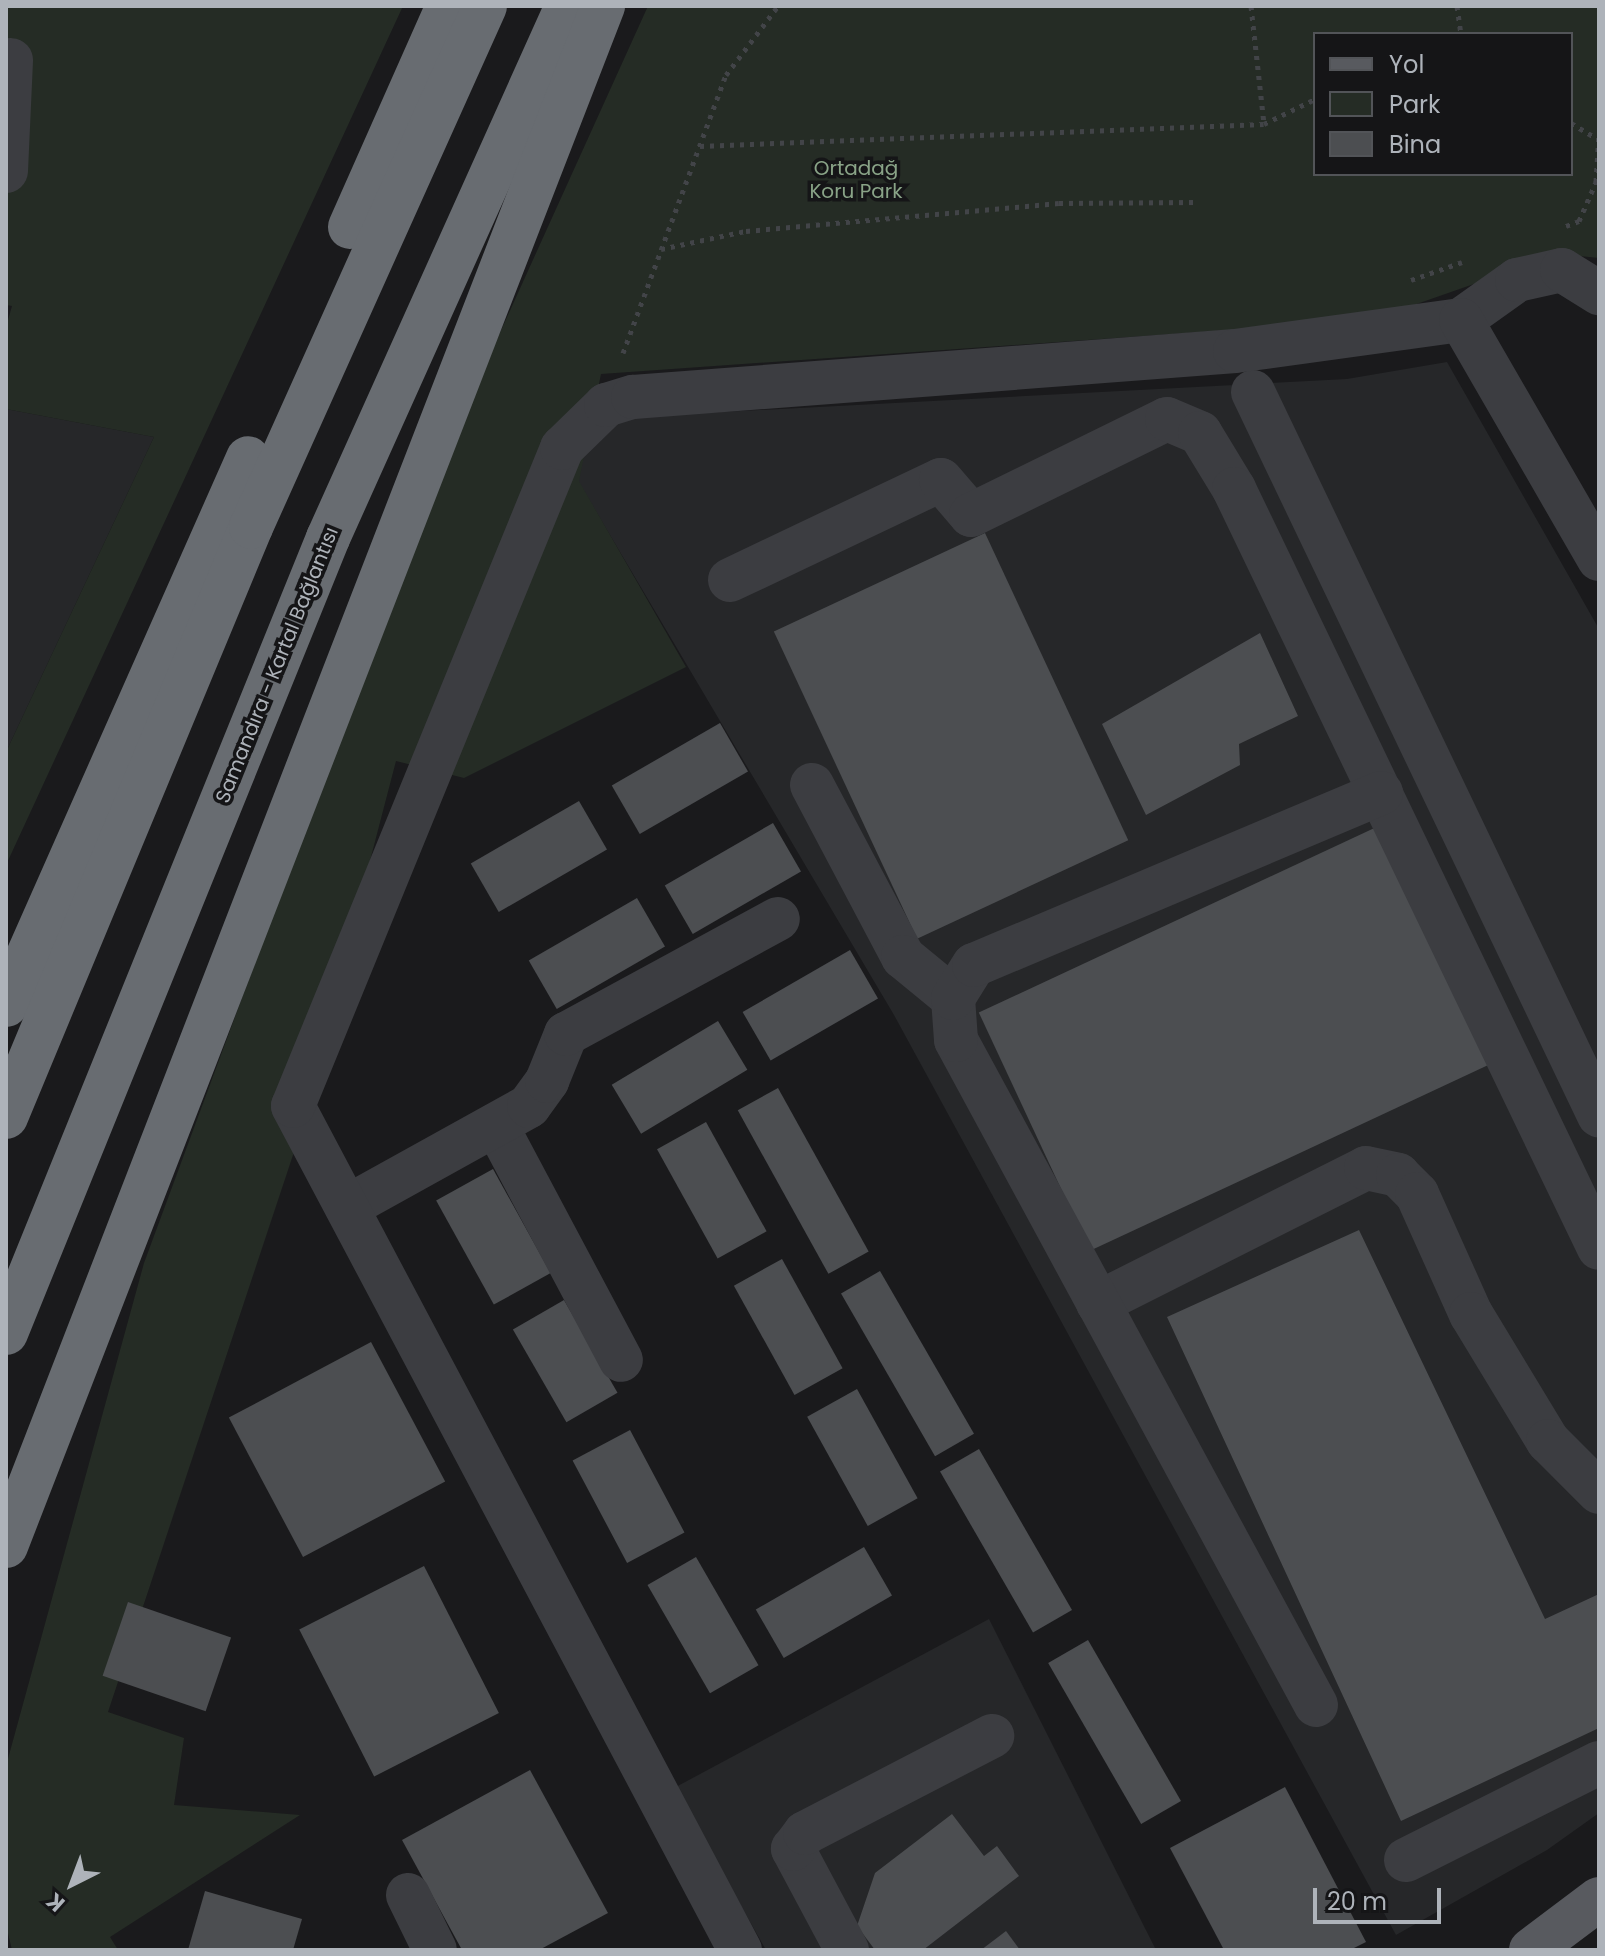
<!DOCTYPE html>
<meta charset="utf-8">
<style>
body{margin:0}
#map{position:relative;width:1605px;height:1956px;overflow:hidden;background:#1a1a1c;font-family:Poppins,sans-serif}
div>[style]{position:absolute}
.built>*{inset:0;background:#262729}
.green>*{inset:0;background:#252c25}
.building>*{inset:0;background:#4c4e51;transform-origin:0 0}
.path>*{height:5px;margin-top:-2.5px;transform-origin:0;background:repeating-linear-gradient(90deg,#424448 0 4px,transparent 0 10px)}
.minor>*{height:44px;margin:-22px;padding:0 22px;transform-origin:22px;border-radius:22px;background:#3c3d41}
.major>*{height:44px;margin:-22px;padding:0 22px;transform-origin:22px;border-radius:22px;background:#585a5f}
.highway>*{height:44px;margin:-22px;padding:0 22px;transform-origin:22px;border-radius:22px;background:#686c71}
span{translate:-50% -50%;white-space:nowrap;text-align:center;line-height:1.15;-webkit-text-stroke:7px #151517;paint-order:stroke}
.park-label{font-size:20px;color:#89a387}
.street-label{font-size:20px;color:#aeb3ba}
.frame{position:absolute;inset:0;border:8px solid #aeb3ba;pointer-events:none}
.legend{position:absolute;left:1313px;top:32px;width:260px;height:144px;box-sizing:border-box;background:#151517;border:2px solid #525458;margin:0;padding:10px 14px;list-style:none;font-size:24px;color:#aeb3ba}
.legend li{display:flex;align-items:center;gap:16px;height:40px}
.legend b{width:40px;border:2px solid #525458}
.north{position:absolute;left:32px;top:1844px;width:80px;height:80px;-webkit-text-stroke:6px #151517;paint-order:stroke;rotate:222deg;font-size:22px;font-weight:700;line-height:32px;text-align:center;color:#aeb3ba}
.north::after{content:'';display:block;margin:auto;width:28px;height:36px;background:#aeb3ba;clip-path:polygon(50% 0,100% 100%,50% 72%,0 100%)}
.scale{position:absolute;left:1313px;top:1888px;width:128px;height:36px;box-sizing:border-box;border:4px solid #aeb3ba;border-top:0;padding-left:10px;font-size:24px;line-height:28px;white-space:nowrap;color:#aeb3ba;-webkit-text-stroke:6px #151517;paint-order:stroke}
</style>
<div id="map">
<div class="built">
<div style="clip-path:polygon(1447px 362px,1599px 629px,1599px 1813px,1547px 1850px,1396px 1935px,894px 1015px,578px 481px,591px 419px,1347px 379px)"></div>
<div style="clip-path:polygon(6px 409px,154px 437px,6px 752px)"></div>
<div style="clip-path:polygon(989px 1619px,1156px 1950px,766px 1950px,674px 1788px)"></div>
</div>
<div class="green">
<div style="clip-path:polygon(6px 6px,403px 6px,6px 865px,6px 752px,154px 437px,6px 409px,6px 327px,12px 306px,6px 305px)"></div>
<div style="clip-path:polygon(evenodd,648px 6px,1599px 6px,1599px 258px,1560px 254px,1371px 320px,601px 374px,579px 481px,686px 667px,464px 778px,396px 761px,294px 1152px,108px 1712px,184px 1738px,174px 1805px,300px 1815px,110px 1937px,118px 1950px,12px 1950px,6px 1925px,6px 1766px,144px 1263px,435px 476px,648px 6px,1315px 34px,1571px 34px,1571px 174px,1315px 174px,1315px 34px)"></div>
</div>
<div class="building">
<div style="left:985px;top:533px;width:339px;height:233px;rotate:65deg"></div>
<div style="clip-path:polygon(1260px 633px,1298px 716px,1239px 744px,1240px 765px,1146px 815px,1102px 724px)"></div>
<div style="left:720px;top:723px;width:56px;height:125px;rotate:60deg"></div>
<div style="left:579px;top:801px;width:56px;height:125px;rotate:60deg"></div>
<div style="left:773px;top:823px;width:56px;height:125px;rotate:60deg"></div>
<div style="left:1383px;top:824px;width:263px;height:446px;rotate:65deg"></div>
<div style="left:637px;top:898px;width:56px;height:125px;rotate:60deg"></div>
<div style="left:850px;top:950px;width:56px;height:124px;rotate:60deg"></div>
<div style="left:718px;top:1021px;width:57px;height:124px;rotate:59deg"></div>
<div style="left:778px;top:1088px;width:187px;height:46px;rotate:61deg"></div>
<div style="left:706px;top:1122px;width:125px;height:56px;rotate:61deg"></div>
<div style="left:493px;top:1169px;width:119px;height:65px;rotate:61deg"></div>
<div style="clip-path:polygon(1359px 1230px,1545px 1619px,1599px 1594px,1599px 1728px,1401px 1821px,1167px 1317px)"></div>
<div style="left:782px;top:1259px;width:125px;height:55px;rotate:61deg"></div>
<div style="left:880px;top:1271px;width:188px;height:45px;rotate:60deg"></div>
<div style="left:564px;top:1300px;width:107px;height:59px;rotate:60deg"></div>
<div style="left:371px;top:1342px;width:158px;height:161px;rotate:62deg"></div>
<div style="left:857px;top:1389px;width:125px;height:57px;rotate:61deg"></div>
<div style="left:630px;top:1430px;width:116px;height:65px;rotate:62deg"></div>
<div style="left:979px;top:1449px;width:186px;height:45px;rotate:60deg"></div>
<div style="left:864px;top:1547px;width:56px;height:125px;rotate:60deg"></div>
<div style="left:696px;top:1557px;width:125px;height:56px;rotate:60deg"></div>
<div style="left:424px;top:1566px;width:165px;height:140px;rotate:63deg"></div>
<div style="left:128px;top:1602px;width:109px;height:78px;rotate:19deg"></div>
<div style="left:1088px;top:1640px;width:186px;height:46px;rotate:60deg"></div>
<div style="clip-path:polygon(530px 1770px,608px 1913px,539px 1950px,462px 1950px,402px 1840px)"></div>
<div style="clip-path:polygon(1285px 1787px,1366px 1942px,1350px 1950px,1224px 1950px,1170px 1848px)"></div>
<div style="clip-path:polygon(952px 1814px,984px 1856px,997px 1846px,1019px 1876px,923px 1950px,875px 1950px,857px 1926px,875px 1873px)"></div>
<div style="clip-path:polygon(205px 1891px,302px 1919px,293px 1950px,188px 1950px)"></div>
<div style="clip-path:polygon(1006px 1931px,1020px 1950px,981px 1950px)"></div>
</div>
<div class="path">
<div style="left:1251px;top:6px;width:119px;rotate:83.7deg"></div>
<div style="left:1457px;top:6px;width:28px;rotate:82deg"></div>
<div style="left:1571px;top:123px;width:29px;rotate:31deg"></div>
<div style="left:700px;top:146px;width:564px;rotate:-2.23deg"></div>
<div style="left:1264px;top:124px;width:57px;rotate:-26.1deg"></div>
<div style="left:1566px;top:226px;width:14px;rotate:-21deg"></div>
<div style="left:1579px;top:221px;width:43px;rotate:-66.4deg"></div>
<div style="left:1596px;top:182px;width:49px;rotate:-86.5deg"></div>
<div style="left:661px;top:249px;width:87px;rotate:-12deg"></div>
<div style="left:746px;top:231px;width:314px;rotate:-5.1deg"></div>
<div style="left:1059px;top:203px;width:138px;rotate:-0.4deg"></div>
<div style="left:1411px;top:280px;width:54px;rotate:-19.4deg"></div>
<div style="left:623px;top:353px;width:296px;rotate:-69.7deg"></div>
<div style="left:726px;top:75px;width:86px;rotate:-53deg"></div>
</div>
<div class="minor">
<div style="left:6px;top:171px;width:111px;rotate:-87.4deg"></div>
<div style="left:1461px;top:320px;width:69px;rotate:-35.5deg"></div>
<div style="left:1517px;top:280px;width:46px;rotate:-12.5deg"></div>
<div style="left:1562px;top:270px;width:44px;rotate:31.9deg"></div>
<div style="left:1253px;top:392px;width:802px;rotate:64.43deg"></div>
<div style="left:730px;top:580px;width:233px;rotate:-25.4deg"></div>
<div style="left:941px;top:480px;width:46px;rotate:49.4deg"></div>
<div style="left:971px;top:515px;width:218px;rotate:-26.1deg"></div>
<div style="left:1167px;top:419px;width:36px;rotate:23deg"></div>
<div style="left:1200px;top:433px;width:66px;rotate:58.7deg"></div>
<div style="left:1234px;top:489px;width:842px;rotate:64.32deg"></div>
<div style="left:812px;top:785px;width:195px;rotate:62.1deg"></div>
<div style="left:903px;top:957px;width:65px;rotate:39.4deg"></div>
<div style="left:496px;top:1125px;width:266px;rotate:62deg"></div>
<div style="left:347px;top:1207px;width:208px;rotate:-29deg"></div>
<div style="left:529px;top:1106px;width:31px;rotate:-54deg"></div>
<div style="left:547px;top:1081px;width:51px;rotate:-68deg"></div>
<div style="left:566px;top:1034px;width:241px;rotate:-28.5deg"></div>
<div style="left:1098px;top:1303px;width:300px;rotate:-26.7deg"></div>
<div style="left:1366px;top:1168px;width:33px;rotate:12deg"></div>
<div style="left:1398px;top:1175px;width:27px;rotate:45deg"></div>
<div style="left:1417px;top:1194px;width:132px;rotate:65.8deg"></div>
<div style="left:1471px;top:1314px;width:149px;rotate:58.8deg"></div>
<div style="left:1548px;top:1441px;width:72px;rotate:45deg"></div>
<div style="left:1316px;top:1705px;width:756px;rotate:-118.43deg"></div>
<div style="left:956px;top:1040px;width:42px;rotate:-94.1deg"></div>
<div style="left:953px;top:998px;width:39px;rotate:-58deg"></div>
<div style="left:974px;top:965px;width:442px;rotate:-22.9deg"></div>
<div style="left:1406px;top:1860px;width:216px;rotate:-26.7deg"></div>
<div style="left:408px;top:1895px;width:61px;rotate:63.9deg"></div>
<div style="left:740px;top:1950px;width:955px;rotate:-117.91deg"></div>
<div style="left:293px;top:1106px;width:711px;rotate:-67.76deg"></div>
<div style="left:562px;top:448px;width:62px;rotate:-44.3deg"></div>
<div style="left:606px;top:405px;width:28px;rotate:-17deg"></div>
<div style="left:633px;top:397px;width:604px;rotate:-4.37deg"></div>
<div style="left:1235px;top:351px;width:228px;rotate:-7.8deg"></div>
<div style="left:1461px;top:320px;width:276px;rotate:60deg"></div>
<div style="left:847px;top:1950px;width:115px;rotate:-118.1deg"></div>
<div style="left:793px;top:1849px;width:20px;rotate:-53deg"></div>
<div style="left:805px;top:1833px;width:211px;rotate:-27.4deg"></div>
</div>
<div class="major">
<div style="left:1531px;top:1950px;width:85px;rotate:-36.9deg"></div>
</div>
<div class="highway">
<div style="left:350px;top:227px;width:242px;rotate:-66.1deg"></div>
<div style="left:6px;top:1005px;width:598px;rotate:-66.13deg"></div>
<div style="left:6px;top:1117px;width:639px;rotate:-67.45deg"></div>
<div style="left:251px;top:527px;width:571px;rotate:-65.81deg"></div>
<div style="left:6px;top:1333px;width:858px;rotate:-67.95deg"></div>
<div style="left:328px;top:538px;width:583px;rotate:-65.81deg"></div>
<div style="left:6px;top:1546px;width:1652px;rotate:-68.81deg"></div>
</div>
<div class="park-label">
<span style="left:856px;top:180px">Ortadağ<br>Koru Park</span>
</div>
<div class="street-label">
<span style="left:277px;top:665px;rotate:-68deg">Samandıra - Kartal Bağlantısı</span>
</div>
<div class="frame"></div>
<ul class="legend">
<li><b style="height:10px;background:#585a5f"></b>Yol</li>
<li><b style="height:22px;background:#252c25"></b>Park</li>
<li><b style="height:22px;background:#4c4e51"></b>Bina</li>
</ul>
<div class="north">K</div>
<div class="scale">20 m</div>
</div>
